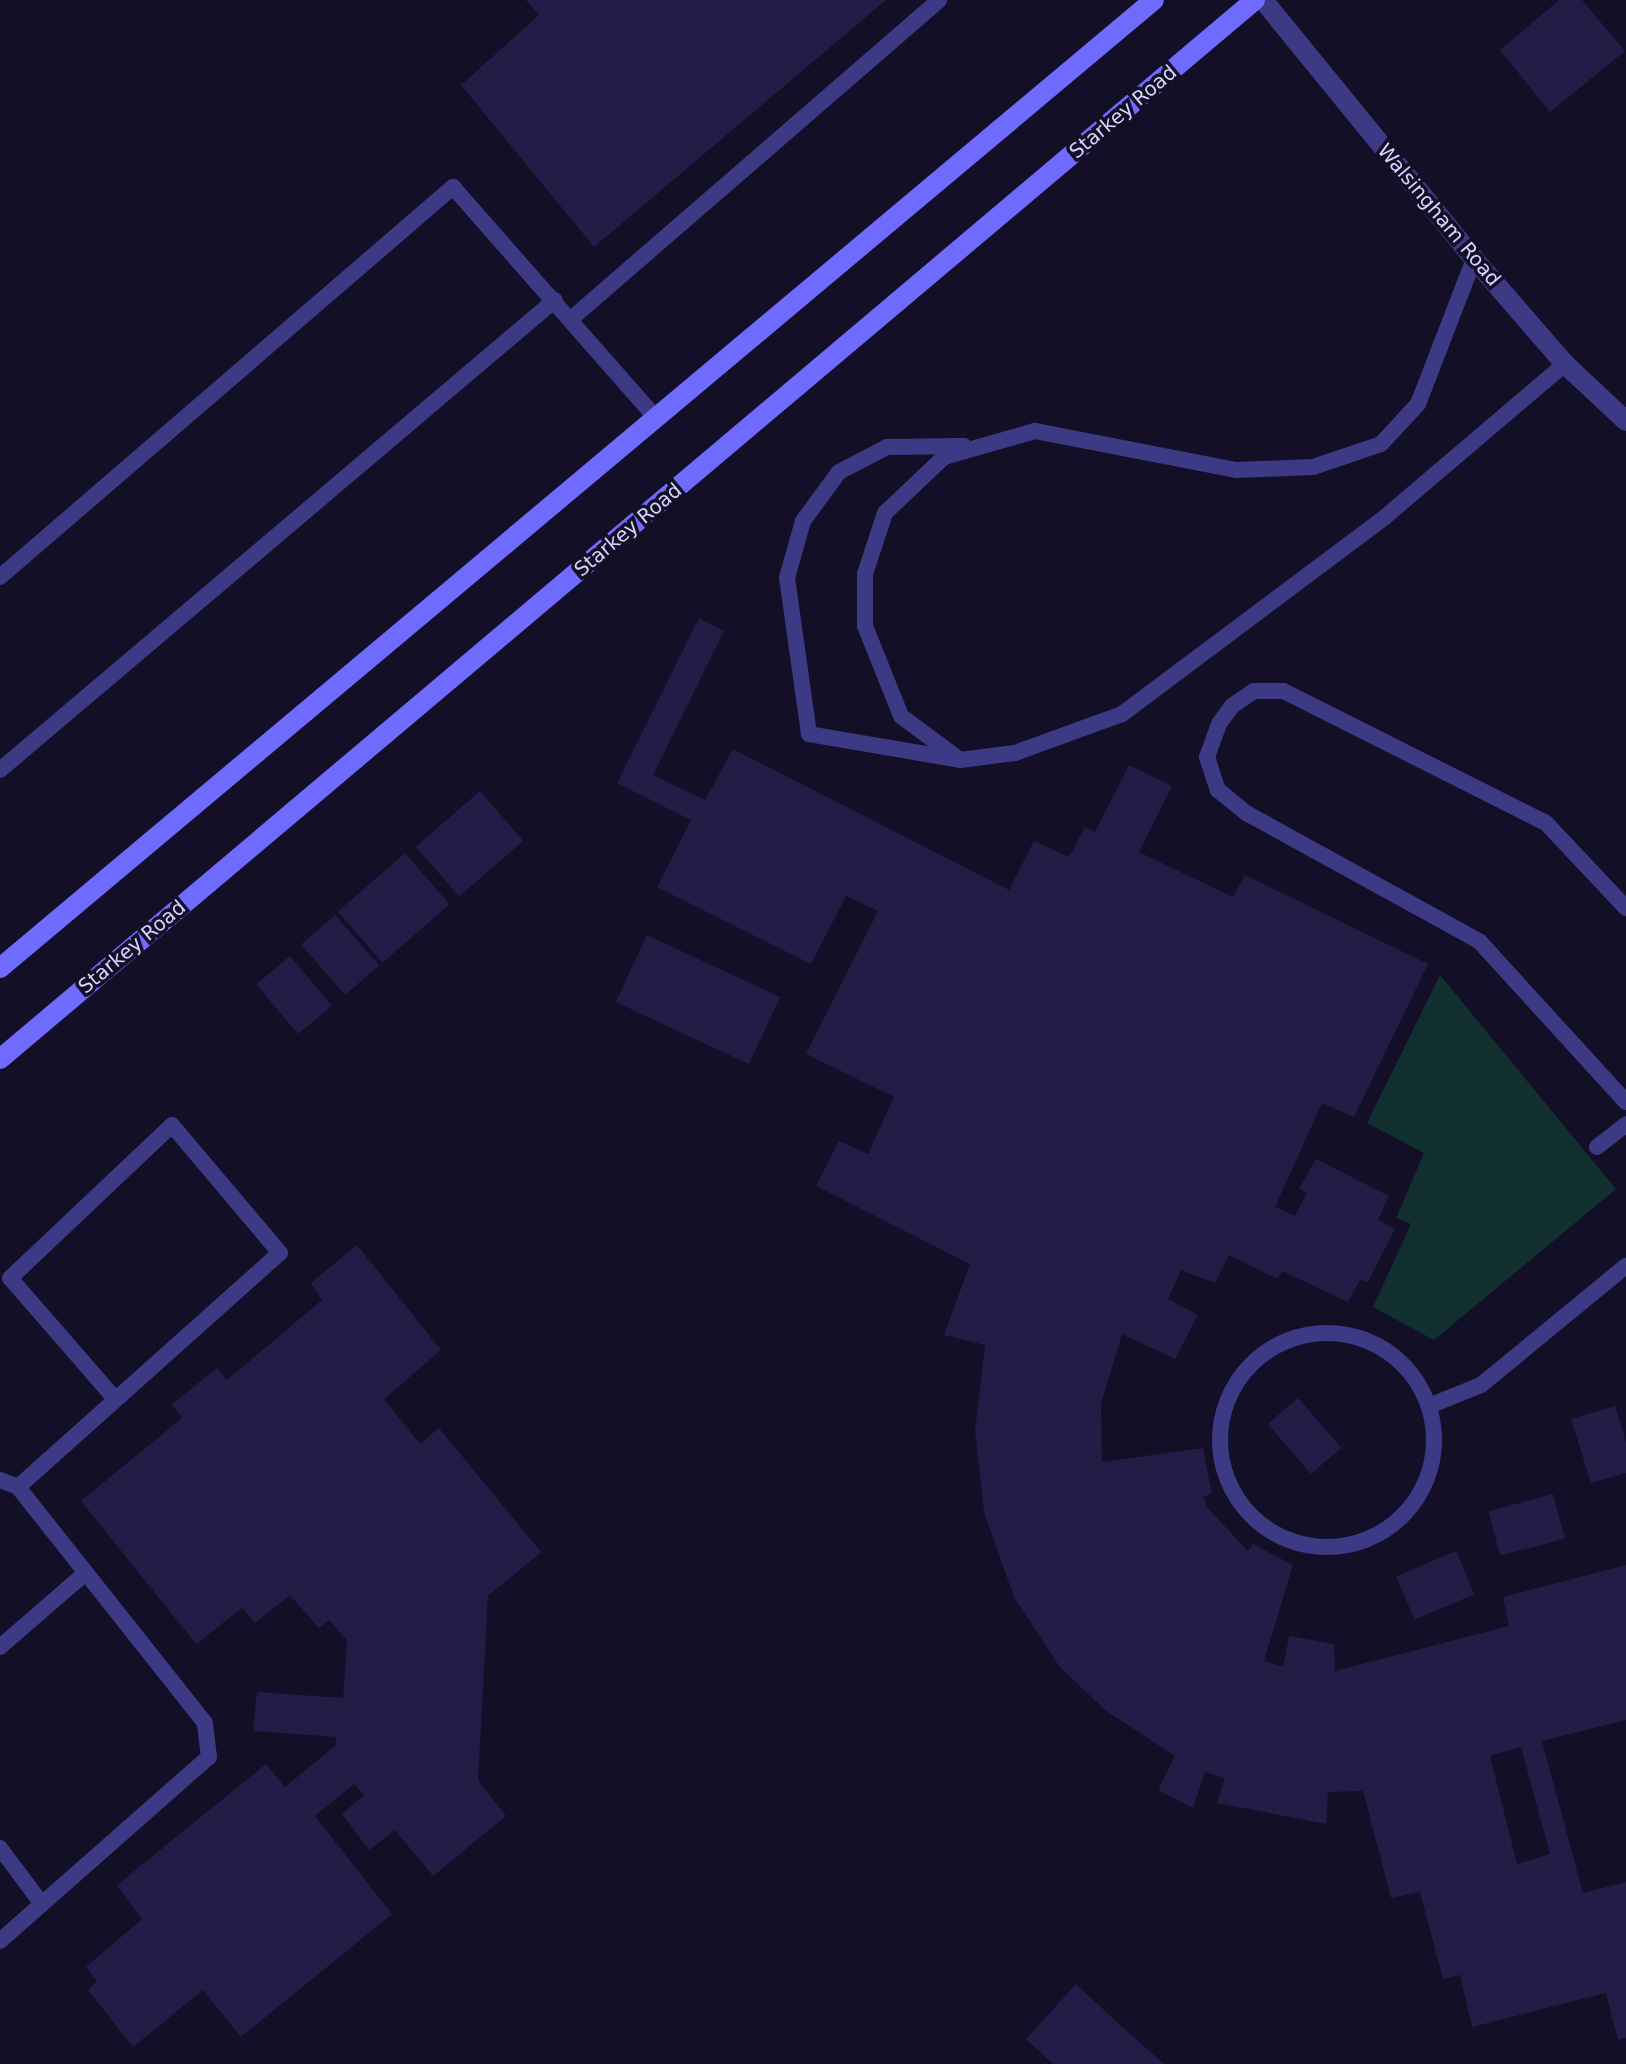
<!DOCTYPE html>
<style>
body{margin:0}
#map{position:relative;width:1626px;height:2064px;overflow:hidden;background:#130f26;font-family:"DejaVu Sans",sans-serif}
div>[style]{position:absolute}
.green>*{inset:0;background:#12302f}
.building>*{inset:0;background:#241b47;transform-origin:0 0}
.service>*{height:16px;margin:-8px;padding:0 8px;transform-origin:8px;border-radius:8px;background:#3d3a85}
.service>.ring{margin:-8px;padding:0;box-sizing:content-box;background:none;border:16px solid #3d3a85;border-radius:50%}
.minor>*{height:20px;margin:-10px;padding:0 10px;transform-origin:10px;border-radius:10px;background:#3d3a85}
.secondary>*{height:20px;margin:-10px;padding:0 10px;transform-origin:10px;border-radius:10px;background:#6f6bff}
span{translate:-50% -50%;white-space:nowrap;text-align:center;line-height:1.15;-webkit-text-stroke:7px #130f26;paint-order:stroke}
.street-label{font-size:20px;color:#d9d4ff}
</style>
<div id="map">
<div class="green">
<div style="clip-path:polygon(1440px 975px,1616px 1189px,1434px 1340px,1373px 1307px,1411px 1224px,1396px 1218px,1424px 1153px,1367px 1123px)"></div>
</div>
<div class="building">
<div style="clip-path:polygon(526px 0,886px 0,594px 247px,461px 85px,539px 15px)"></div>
<div style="clip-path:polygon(1559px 0,1582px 0,1625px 51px,1550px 112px,1500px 50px)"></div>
<div style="clip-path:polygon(evenodd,699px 618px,724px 631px,653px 775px,705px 800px,733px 749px,1009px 890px,1034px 841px,1069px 857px,1085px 827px,1095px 832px,1129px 765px,1172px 786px,1139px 852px,1233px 897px,1245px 875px,1428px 964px,1354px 1117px,1322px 1103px,1275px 1207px,1295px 1216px,1307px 1193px,1299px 1189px,1316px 1159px,1389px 1196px,1378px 1220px,1395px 1229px,1368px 1282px,1360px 1280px,1348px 1302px,1282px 1271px,1277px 1279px,1229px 1255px,1215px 1283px,1181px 1270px,1168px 1299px,1198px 1315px,1175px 1359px,1122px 1334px,1101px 1404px,1102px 1462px,1203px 1448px,1212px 1494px,1204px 1496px,1207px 1507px,1248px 1551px,1253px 1544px,1293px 1565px,1264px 1661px,1283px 1667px,1289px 1636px,1334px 1644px,1335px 1671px,1509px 1626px,1503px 1597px,1626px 1565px,1626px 1720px,1542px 1741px,1583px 1893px,1626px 1882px,1626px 2038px,1618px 2040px,1606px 1993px,1472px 2027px,1460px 1975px,1443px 1979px,1420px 1892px,1391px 1898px,1363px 1791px,1328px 1792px,1326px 1824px,1217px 1803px,1225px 1778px,1205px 1772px,1193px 1808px,1158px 1790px,1175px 1756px,1105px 1710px,1059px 1666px,1014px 1597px,984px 1512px,975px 1431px,985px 1345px,944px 1335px,970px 1264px,816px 1186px,839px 1141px,868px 1154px,894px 1097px,806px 1054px,878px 911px,846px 896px,811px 964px,657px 887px,691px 820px,617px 783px,699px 618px,1521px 1747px,1550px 1854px,1517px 1864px,1490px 1756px,1521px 1747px)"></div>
<div style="left:480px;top:791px;width:66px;height:85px;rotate:49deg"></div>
<div style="left:405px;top:853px;width:68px;height:89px;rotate:49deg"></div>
<div style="left:335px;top:915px;width:67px;height:45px;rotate:49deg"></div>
<div style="left:647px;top:935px;width:147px;height:74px;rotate:25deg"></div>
<div style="left:290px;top:956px;width:65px;height:44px;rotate:50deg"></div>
<div style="clip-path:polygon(357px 1245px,441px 1350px,384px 1399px,420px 1444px,439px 1428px,541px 1552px,488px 1596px,478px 1780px,506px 1816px,433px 1876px,395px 1830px,369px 1850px,342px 1814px,364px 1795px,354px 1784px,315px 1816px,392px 1914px,241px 2037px,203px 1990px,133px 2047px,88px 1990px,97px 1981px,86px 1967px,142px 1919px,117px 1885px,266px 1764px,285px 1787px,336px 1745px,336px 1737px,253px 1731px,257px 1692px,343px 1698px,347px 1640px,329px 1620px,319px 1628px,290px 1595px,255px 1623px,242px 1608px,196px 1644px,81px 1501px,182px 1418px,172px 1404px,217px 1368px,227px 1380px,322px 1300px,311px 1283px)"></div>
<div style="left:1298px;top:1398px;width:66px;height:40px;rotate:49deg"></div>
<div style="clip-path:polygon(1615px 1406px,1626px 1442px,1626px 1473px,1591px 1483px,1571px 1419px)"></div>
<div style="left:1553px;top:1494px;width:46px;height:67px;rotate:75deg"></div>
<div style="left:1456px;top:1551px;width:47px;height:65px;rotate:67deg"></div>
<div style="clip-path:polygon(1076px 1984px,1119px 2024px,1164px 2064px,1053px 2064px,1026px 2039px)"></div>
</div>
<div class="service">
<div style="left:1474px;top:259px;width:155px;rotate:111.1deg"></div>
<div style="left:1418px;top:404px;width:54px;rotate:132.8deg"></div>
<div style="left:1381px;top:444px;width:72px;rotate:161.3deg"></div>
<div style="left:1313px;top:467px;width:77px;rotate:177.8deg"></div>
<div style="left:1236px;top:470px;width:205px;rotate:-169deg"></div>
<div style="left:1035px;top:431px;width:95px;rotate:164.1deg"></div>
<div style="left:944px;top:457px;width:81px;rotate:136.5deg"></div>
<div style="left:885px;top:513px;width:64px;rotate:108.2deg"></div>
<div style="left:865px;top:574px;width:52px;rotate:90deg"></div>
<div style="left:865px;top:626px;width:97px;rotate:68.2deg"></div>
<div style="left:901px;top:716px;width:74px;rotate:36.7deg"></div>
<div style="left:960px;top:760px;width:55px;rotate:-7.3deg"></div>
<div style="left:1015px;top:753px;width:114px;rotate:-20deg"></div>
<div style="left:1122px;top:714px;width:329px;rotate:-36.8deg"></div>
<div style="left:1385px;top:517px;width:236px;rotate:-40.4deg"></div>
<div style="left:571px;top:319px;width:487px;rotate:-40.9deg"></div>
<div style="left:0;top:577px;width:598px;rotate:-40.73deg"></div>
<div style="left:453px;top:187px;width:308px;rotate:48.7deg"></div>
<div style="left:955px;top:759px;width:148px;rotate:-170.3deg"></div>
<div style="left:809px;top:734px;width:158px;rotate:-98deg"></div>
<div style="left:787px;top:578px;width:59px;rotate:-74.3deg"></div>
<div style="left:803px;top:521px;width:61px;rotate:-53.7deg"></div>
<div style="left:839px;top:472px;width:54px;rotate:-27.5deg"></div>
<div style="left:887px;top:447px;width:77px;rotate:-0.7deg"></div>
<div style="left:0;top:770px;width:727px;rotate:-40.26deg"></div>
<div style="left:1626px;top:908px;width:117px;rotate:-133.3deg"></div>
<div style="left:1546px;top:823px;width:294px;rotate:-153.3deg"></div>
<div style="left:1283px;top:691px;width:29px;rotate:180deg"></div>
<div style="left:1254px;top:691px;width:27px;rotate:146deg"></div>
<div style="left:1232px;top:706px;width:22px;rotate:126deg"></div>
<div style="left:1219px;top:724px;width:35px;rotate:110deg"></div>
<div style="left:1207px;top:757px;width:35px;rotate:72deg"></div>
<div style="left:1218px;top:790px;width:38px;rotate:39deg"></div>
<div style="left:1248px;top:814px;width:264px;rotate:28.8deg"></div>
<div style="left:1479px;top:941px;width:218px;rotate:47.6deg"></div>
<div style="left:1597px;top:1147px;width:37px;rotate:-38deg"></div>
<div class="ring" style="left:1220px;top:1333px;width:198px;height:198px"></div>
<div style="left:1429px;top:1406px;width:56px;rotate:-22deg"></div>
<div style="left:1481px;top:1385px;width:188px;rotate:-39.4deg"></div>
<div style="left:0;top:1480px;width:19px;rotate:21deg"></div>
<div style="left:0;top:1647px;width:110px;rotate:-40.9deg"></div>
<div style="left:0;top:1848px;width:70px;rotate:53.1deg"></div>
<div style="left:0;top:1941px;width:278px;rotate:-41.4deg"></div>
<div style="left:209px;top:1757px;width:34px;rotate:-97deg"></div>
<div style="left:205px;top:1723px;width:301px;rotate:-128.4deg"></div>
<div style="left:18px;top:1487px;width:351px;rotate:-41.8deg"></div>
<div style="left:280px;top:1253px;width:167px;rotate:-130.2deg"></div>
<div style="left:172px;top:1125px;width:223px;rotate:136.6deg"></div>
<div style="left:10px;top:1278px;width:160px;rotate:49deg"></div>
</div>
<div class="minor">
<div style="left:1263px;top:0;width:334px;rotate:50.8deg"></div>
<div style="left:1474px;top:259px;width:139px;rotate:49.1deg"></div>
<div style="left:1565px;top:364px;width:83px;rotate:43.1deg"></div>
</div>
<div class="secondary">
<div style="left:0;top:968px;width:1506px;rotate:-39.99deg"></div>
<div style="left:0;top:1059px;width:1642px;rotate:-40.16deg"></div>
</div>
<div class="street-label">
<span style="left:1123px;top:112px;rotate:-40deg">Starkey Road</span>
<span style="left:1439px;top:215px;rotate:50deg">Walsingham Road</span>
<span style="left:628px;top:530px;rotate:-40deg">Starkey Road</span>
<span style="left:132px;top:947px;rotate:-40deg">Starkey Road</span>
</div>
</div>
